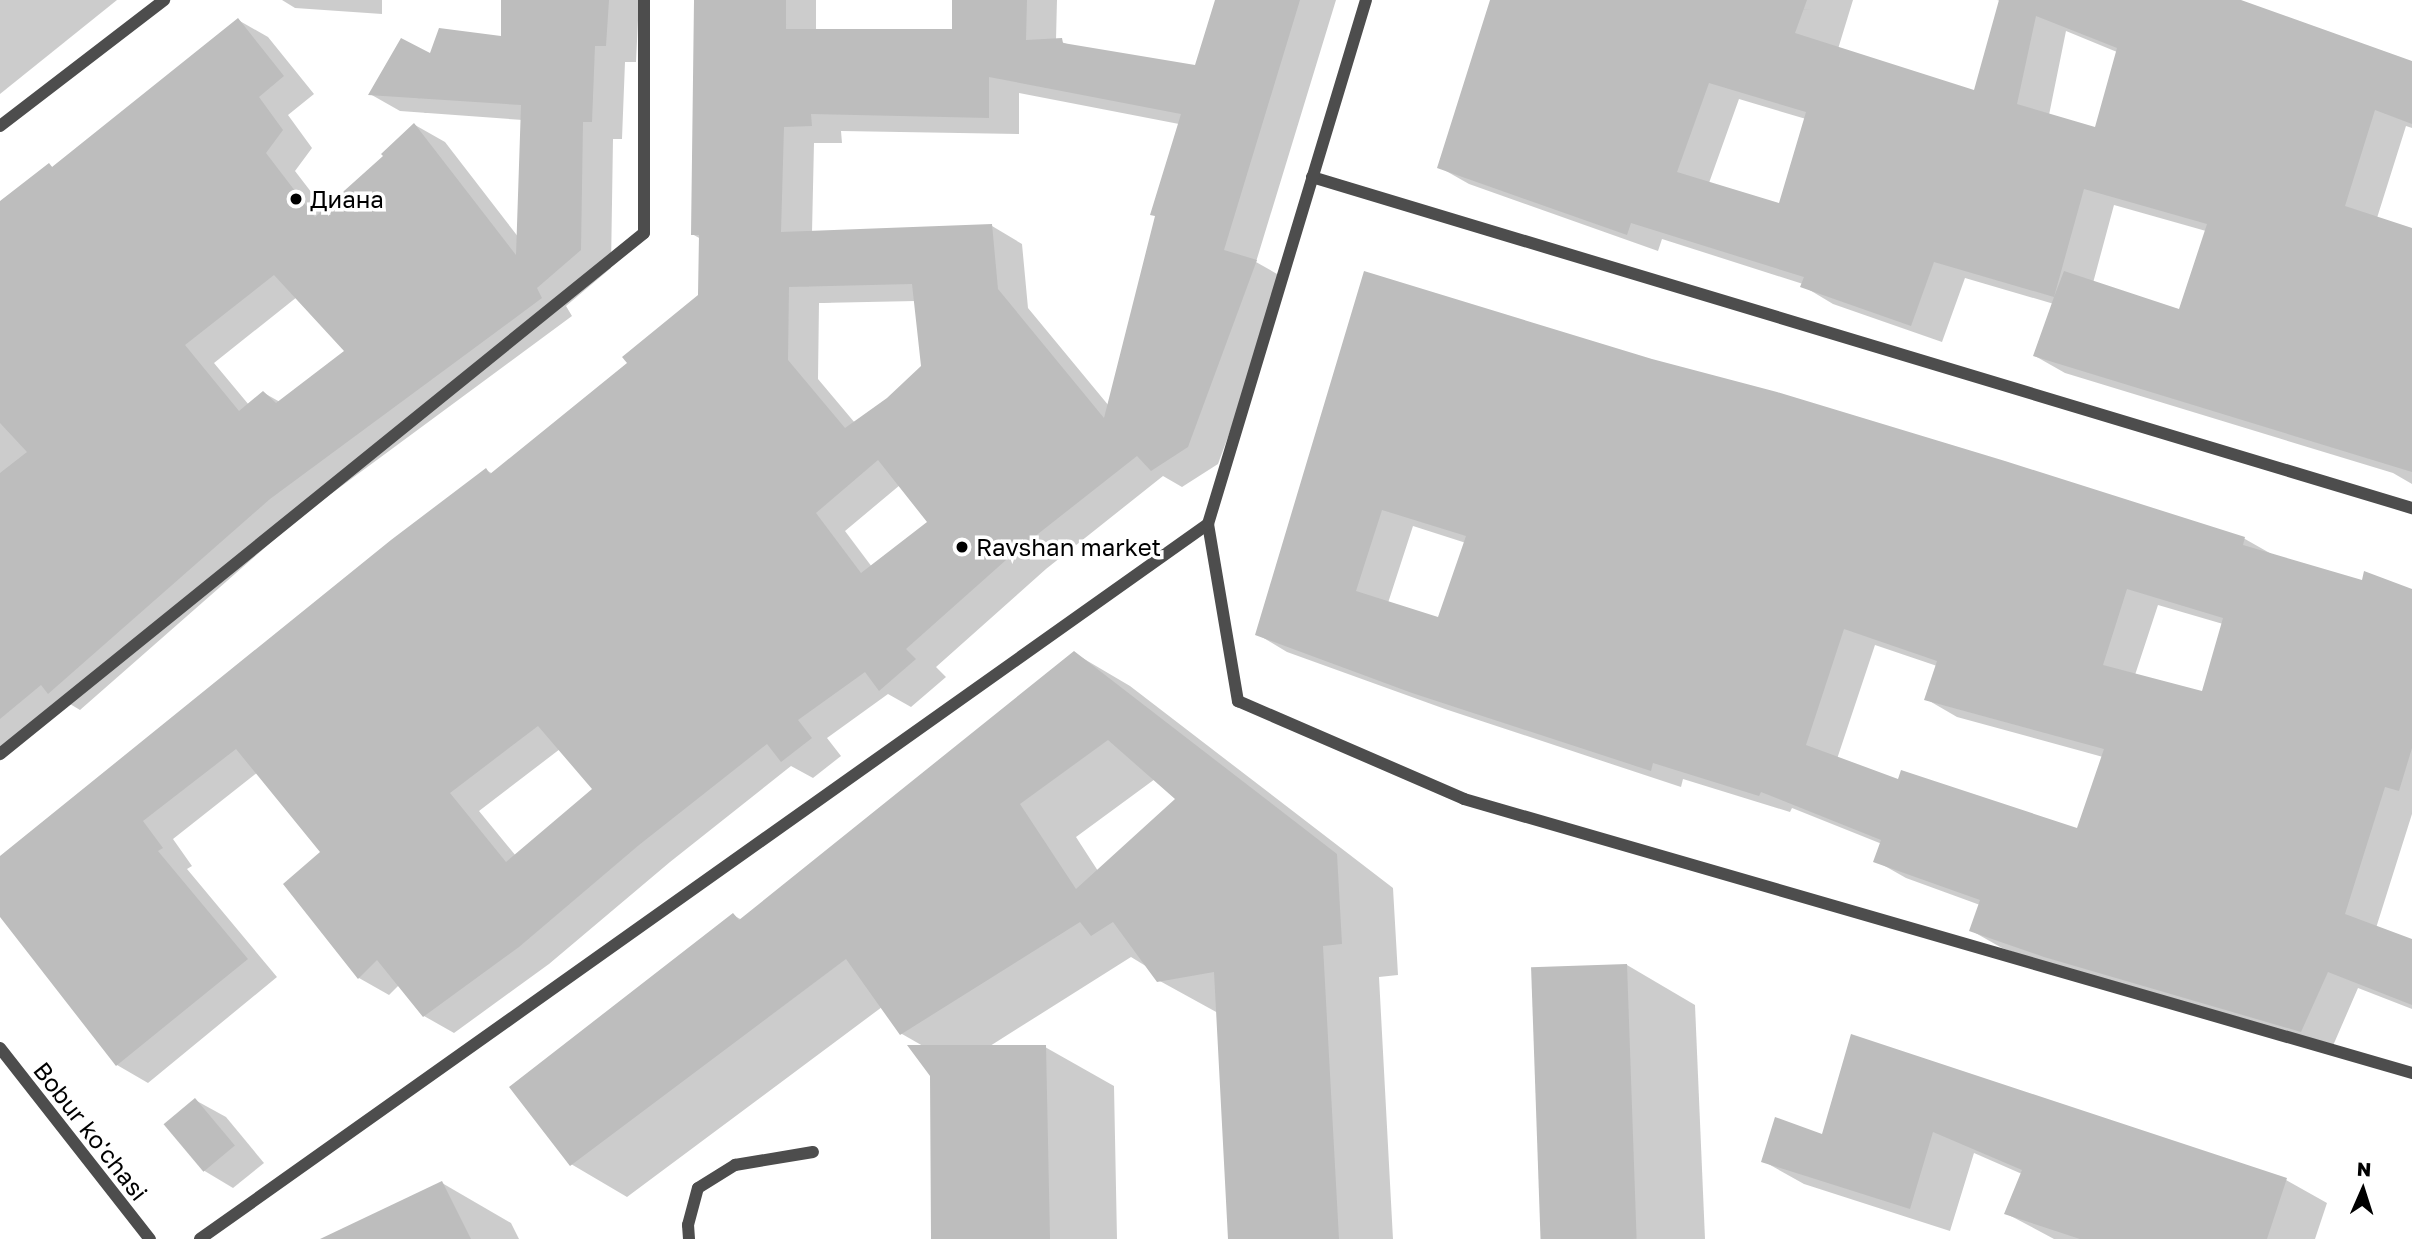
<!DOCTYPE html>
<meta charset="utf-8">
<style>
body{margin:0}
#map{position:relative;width:2412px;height:1239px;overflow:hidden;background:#fff;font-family:"Golos Text",sans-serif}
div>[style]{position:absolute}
.shadow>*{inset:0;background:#0003}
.building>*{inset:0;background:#bdbdbd;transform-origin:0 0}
.minor>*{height:12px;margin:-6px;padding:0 6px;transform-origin:6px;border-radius:6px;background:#4d4d4d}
.dots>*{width:19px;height:19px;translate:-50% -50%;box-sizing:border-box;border:4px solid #fff;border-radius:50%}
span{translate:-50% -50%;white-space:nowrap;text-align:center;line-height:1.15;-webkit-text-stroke:7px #fff;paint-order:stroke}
.poi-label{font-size:24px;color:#000}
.left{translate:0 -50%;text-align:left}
.street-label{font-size:24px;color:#000}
.north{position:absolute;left:2328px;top:1155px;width:70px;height:70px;-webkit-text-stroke:5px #fff;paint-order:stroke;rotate:3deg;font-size:19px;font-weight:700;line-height:28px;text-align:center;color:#000}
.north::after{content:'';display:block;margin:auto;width:24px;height:32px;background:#000;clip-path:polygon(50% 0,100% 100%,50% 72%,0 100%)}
</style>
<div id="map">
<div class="shadow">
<div style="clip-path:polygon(0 0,117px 0,0 94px)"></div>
<div style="clip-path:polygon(282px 0,382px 0,382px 14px,295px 8px)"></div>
<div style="clip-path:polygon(evenodd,503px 0,639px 0,636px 62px,625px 62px,622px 139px,613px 139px,611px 268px,566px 306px,572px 316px,301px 516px,80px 710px,70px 704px,0 761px,0 203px,49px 165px,54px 168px,238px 20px,268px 37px,314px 94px,288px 115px,312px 148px,295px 171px,325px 210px,386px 157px,415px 125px,445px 142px,519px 238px,523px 120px,400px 111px,370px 94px,431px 56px,503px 38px,503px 0,297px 297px,347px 352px,280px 402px,264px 393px,249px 405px,214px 363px,297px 297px)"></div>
<div style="clip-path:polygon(evenodd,696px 0,816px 0,816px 31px,953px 31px,954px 0,1057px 0,1056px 40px,1075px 47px,1197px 67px,1217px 0,1336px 0,1256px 262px,1286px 279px,1218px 464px,1182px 487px,1163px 476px,1046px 569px,936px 667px,946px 677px,911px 707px,888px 694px,827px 738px,841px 756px,813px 778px,791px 766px,670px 862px,549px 964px,454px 1033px,424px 1016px,399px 985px,389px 995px,359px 978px,323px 852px,258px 772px,173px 839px,192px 866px,187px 869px,277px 977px,148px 1083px,117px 1065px,0 914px,0 859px,486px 470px,493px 474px,629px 363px,699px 296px,701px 239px,692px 234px,696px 0,1019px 93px,1179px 124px,1109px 406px,1028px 308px,1022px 244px,992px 226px,812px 233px,814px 143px,842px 143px,841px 131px,1019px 134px,1019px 93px,696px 0,916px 301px,923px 367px,888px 400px,855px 423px,818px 379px,819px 303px,916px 301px,696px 0,900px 485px,930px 522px,872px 567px,845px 531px,900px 485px,696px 0,560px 749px,594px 789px,516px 856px,479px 811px,560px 749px)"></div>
<div style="clip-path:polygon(evenodd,1491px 0,1853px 0,1838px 49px,1975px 92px,2001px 1px,1997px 0,2239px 0,2412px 63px,2412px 128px,2406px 126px,2377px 218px,2412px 230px,2412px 484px,2393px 473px,2065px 373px,2035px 356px,2054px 304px,1965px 278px,1942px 342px,1833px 304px,1803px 286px,1803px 284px,1662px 239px,1658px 251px,1469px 184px,1439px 167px,1491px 0,2066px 31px,2117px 52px,2097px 129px,2049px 115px,2066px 31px,1491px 0,1739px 99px,1806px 119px,1780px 206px,1709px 183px,1739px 99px,1491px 0,2114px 205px,2206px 231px,2180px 311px,2093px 283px,2114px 205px)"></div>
<div style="clip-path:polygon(evenodd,1365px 273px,2245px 539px,2275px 556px,2363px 583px,2412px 590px,2412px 814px,2376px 928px,2412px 941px,2412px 1009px,2358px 988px,2332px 1048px,2076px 974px,2002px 948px,1972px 931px,1980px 905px,1906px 878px,1876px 861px,1882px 844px,1792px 808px,1790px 812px,1683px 779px,1681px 787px,1445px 709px,1287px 652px,1257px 634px,1365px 273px,1413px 526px,1466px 543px,1440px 619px,1388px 603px,1413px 526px,1365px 273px,2158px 605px,2223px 624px,2203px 693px,2135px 675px,2158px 605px,1365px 273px,1875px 645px,1937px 666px,1926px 699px,1957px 717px,2103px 757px,2078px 830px,1899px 782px,1837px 759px,1875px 645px)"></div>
<div style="clip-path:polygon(evenodd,1074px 653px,1130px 686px,1393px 888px,1398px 975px,1379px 977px,1393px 1239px,1230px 1239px,1218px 1013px,1158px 980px,1149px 968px,1131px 957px,990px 1046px,1045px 1047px,1114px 1086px,1117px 1239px,933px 1239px,932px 1076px,923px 1046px,902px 1034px,882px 1007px,627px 1197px,571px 1164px,733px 915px,742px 920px,1074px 653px,1155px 779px,1177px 799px,1098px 871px,1076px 837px,1155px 779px)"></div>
<div style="clip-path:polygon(1627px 965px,1695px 1005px,1705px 1239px,1548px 1239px)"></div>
<div style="clip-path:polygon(1852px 1036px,2286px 1180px,2327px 1203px,2315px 1239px,2054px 1239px,2007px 1214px,2022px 1174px,1974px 1153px,1950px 1231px,1804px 1184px,1763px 1161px,1823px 1136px)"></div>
<div style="clip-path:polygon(195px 1100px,226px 1117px,264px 1163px,233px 1188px,203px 1170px)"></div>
<div style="clip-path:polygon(442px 1183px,511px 1223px,519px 1239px,396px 1239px)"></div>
</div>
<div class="building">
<div style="clip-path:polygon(evenodd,501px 0,609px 0,606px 46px,595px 46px,592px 122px,583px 122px,581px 250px,537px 288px,542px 298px,270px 499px,48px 694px,41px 685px,0 719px,0 473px,27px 452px,0 423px,0 201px,49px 163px,52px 167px,238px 18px,284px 76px,259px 97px,283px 130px,266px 153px,315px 217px,383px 156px,381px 154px,414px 123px,516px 255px,521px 105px,368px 95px,401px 38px,430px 53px,439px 28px,501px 36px,501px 0,274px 275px,344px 351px,276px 403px,263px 391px,239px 411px,185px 345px,274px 275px)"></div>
<div style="clip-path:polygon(evenodd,694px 0,786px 0,786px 29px,952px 29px,952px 0,1027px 0,1026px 40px,1062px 38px,1063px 43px,1195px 65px,1215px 0,1300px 0,1224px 250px,1257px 260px,1188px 447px,1151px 471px,1137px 456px,1015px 552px,906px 649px,916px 659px,879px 691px,865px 672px,798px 720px,812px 738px,781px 762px,767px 744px,639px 845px,519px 947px,423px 1017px,377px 960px,358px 979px,283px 884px,320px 852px,236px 749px,143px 821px,163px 848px,158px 851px,248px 959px,116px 1066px,0 917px,0 856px,391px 540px,486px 468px,490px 474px,627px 363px,622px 357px,698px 295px,699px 235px,691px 235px,694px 0,989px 77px,1181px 114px,1150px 215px,1155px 216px,1104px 418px,998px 289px,992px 224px,781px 232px,784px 127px,812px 126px,811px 114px,989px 118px,989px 77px,694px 0,912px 284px,921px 366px,887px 398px,845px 428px,788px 360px,789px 287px,912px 284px,694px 0,878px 460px,927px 522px,861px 573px,816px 513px,878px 460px,694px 0,538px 726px,592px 789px,506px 862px,450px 793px,538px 726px)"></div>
<div style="clip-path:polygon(evenodd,1490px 0,1807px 0,1795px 33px,1974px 90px,1999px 0,2241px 0,2412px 61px,2412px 124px,2375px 110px,2345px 206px,2412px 228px,2412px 472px,2033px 356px,2054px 297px,1934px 262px,1911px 326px,1800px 287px,1804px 277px,1631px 223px,1627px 235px,1437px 168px,1490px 0,2036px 16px,2117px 48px,2095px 127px,2017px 104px,2036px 16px,1490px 0,1709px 83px,1806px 112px,1779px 203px,1677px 172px,1709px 83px,1490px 0,2084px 189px,2207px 224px,2179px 309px,2064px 271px,2054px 297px,2084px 189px)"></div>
<div style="clip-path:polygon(evenodd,1364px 271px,1652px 359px,1777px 392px,2005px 461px,2245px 537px,2243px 545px,2362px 580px,2364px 571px,2412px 589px,2412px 748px,2399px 791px,2385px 787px,2345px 914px,2412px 939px,2412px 1005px,2328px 972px,2301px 1032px,2044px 957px,1969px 931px,1980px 900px,1873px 862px,1881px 840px,1761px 792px,1759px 796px,1653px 763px,1651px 771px,1412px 693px,1255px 635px,1364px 271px,1382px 510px,1466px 536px,1438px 617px,1356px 591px,1382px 510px,1364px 271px,2127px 589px,2223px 618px,2202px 691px,2103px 665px,2127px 589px,1364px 271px,1844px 629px,1937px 661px,1924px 700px,2104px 749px,2077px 828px,1901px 770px,1898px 779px,1806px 745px,1844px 629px)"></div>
<div style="clip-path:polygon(evenodd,1074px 651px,1337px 854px,1342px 944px,1323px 946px,1339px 1239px,1228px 1239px,1214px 972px,1157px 982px,1113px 922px,1091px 936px,1080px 922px,900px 1035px,846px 959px,570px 1166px,509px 1087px,733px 913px,739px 920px,1074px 651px,1108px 740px,1175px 799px,1076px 889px,1020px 804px,1108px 740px)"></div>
<div style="left:1627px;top:964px;width:275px;height:96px;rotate:88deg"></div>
<div style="clip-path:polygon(1851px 1034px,2287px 1178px,2267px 1239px,2080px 1239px,2004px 1214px,2022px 1170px,1933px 1132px,1910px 1209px,1761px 1162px,1775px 1117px,1822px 1134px)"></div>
<div style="clip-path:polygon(907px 1045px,1046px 1045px,1050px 1239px,931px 1239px,930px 1076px)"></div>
<div style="left:195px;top:1098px;width:62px;height:41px;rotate:50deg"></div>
<div style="clip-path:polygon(442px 1181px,471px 1239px,320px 1239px)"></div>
</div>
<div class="minor">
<div style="left:0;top:126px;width:207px;rotate:-37.5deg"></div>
<div style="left:1312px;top:177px;width:1149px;rotate:16.75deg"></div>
<div style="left:1208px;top:524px;width:180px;rotate:80.4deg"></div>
<div style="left:1238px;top:701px;width:246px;rotate:23.4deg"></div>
<div style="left:1464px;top:799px;width:987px;rotate:16.12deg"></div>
<div style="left:0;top:754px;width:828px;rotate:-38.97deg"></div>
<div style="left:644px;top:233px;width:233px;rotate:-90deg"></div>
<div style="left:0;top:1048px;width:243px;rotate:51.9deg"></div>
<div style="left:200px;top:1239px;width:1236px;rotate:-35.35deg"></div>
<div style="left:1208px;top:524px;width:547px;rotate:-73.22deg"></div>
<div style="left:689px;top:1239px;width:14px;rotate:-94deg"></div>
<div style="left:688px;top:1225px;width:38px;rotate:-75deg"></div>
<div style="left:698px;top:1188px;width:44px;rotate:-31.9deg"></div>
<div style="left:735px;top:1165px;width:79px;rotate:-9.5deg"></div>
</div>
<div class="dots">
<div style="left:296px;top:199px;background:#000"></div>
<div style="left:962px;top:547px;background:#000"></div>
</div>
<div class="poi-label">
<span class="left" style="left:310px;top:199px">Диана</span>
<span class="left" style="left:976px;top:547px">Ravshan market</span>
</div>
<div class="street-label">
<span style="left:91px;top:1131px;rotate:52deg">Bobur ko'chasi</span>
</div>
<div class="north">N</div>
</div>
